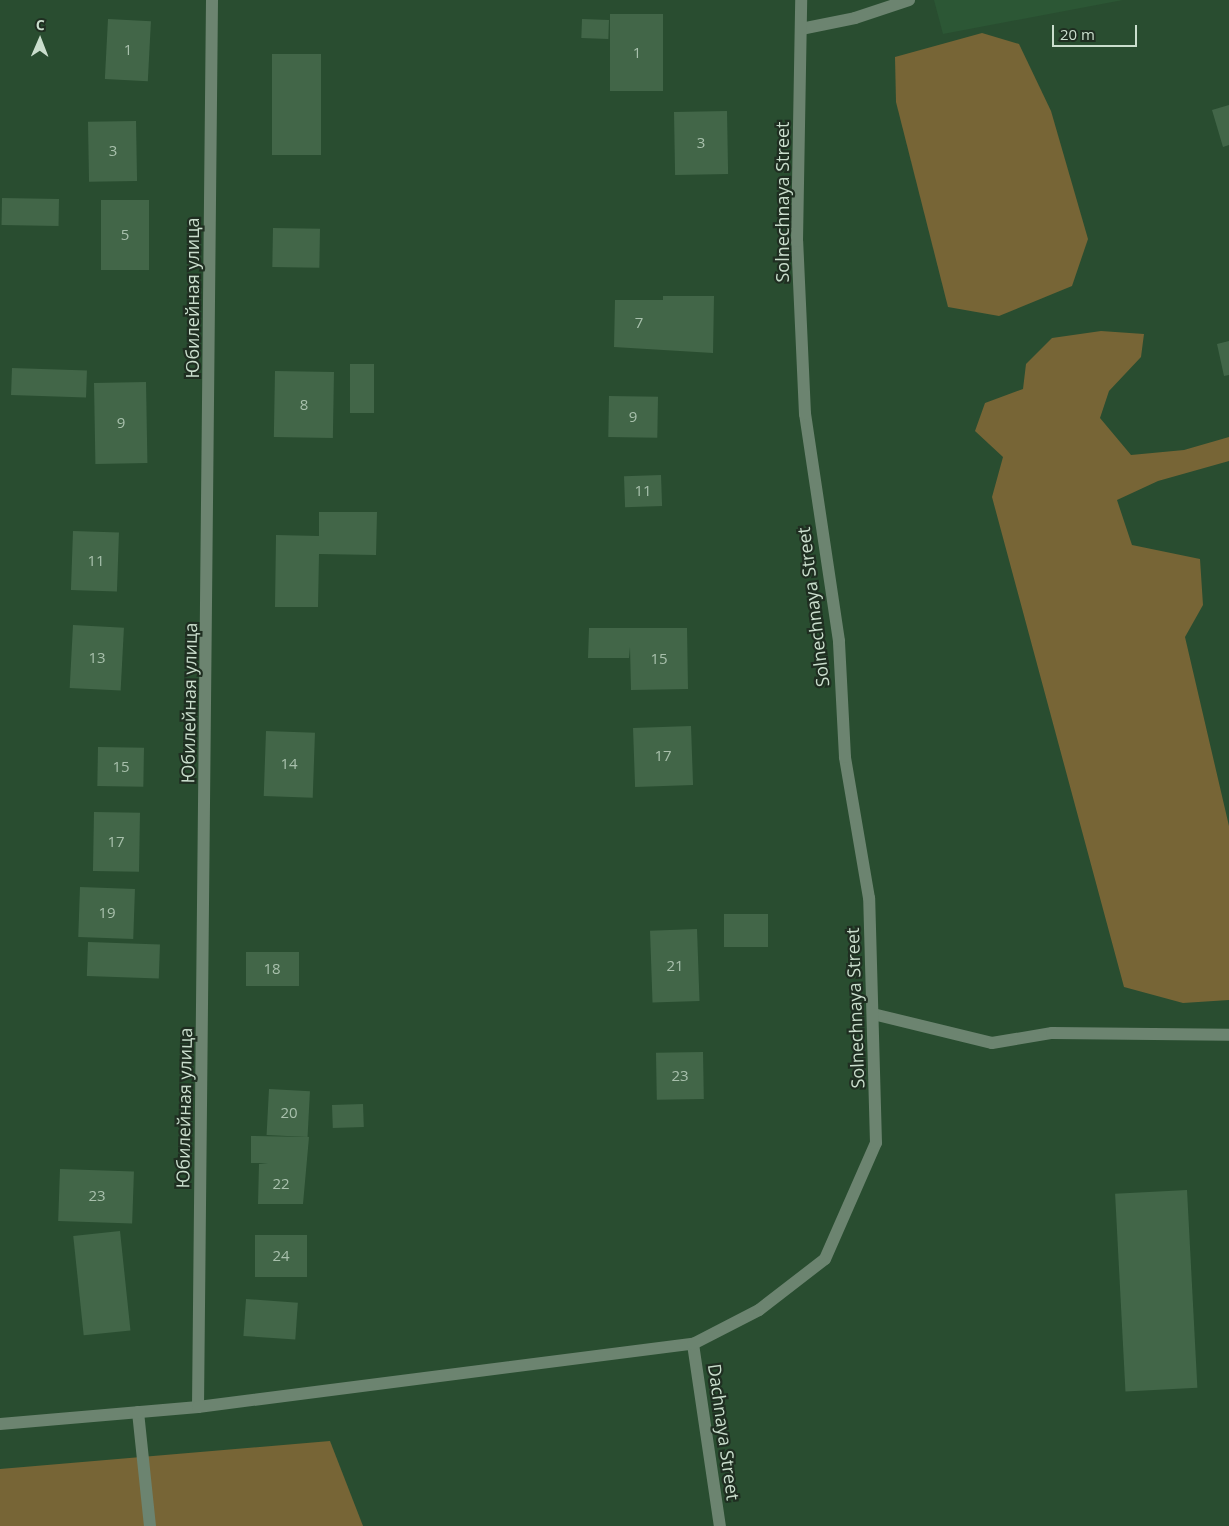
<!DOCTYPE html>
<meta charset="utf-8">
<style>
body{margin:0}
#map{position:relative;width:1229px;height:1526px;overflow:hidden;background:#294d30;font-family:"Open Sans",sans-serif}
div>[style]{position:absolute}
.built>*{inset:0;background:#2c5735}
.green>*{inset:0;background:#776536}
.building>*{inset:0;background:#426648;transform-origin:0 0}
.minor>*{height:12px;margin:-6px;padding:0 6px;transform-origin:6px;border-radius:6px;background:#6c8470}
span{translate:-50% -50%;white-space:nowrap;text-align:center;line-height:1.15;-webkit-text-stroke:4.5px #1f2e21;paint-order:stroke}
.number-label{font-size:15px;color:#a8c0ac}
.number-label span{-webkit-text-stroke-width:0}
.street-label{font-size:18px;color:#cadecd}
.north{position:absolute;left:15px;top:15px;width:50px;height:50px;-webkit-text-stroke:4px #1f2e21;paint-order:stroke;rotate:1deg;font-size:14px;font-weight:700;line-height:20px;text-align:center;color:#cadecd}
.north::after{content:'';display:block;margin:auto;width:18px;height:22px;background:#cadecd;clip-path:polygon(50% 0,100% 100%,50% 72%,0 100%)}
.scale{position:absolute;left:1052px;top:25px;width:85px;height:22px;box-sizing:border-box;border:2px solid #cadecd;border-top:0;padding-left:6px;font-size:15px;line-height:18px;white-space:nowrap;color:#cadecd;-webkit-text-stroke:4px #1f2e21;paint-order:stroke}
</style>
<div id="map">
<div class="built">
<div style="clip-path:polygon(934px 0,1123px 0,943px 34px)"></div>
</div>
<div class="green">
<div style="clip-path:polygon(982px 33px,1019px 44px,1051px 111px,1088px 239px,1072px 286px,999px 316px,948px 307px,896px 102px,895px 57px)"></div>
<div style="clip-path:polygon(1101px 331px,1144px 334px,1141px 357px,1109px 391px,1100px 418px,1131px 455px,1184px 450px,1229px 437px,1229px 461px,1158px 481px,1117px 500px,1132px 545px,1200px 559px,1203px 605px,1185px 637px,1229px 826px,1229px 1000px,1183px 1003px,1124px 987px,992px 497px,1003px 457px,975px 431px,985px 403px,1023px 389px,1026px 364px,1052px 338px)"></div>
<div style="clip-path:polygon(330px 1441px,363px 1526px,0 1526px,0 1469px)"></div>
</div>
<div class="building">
<div style="left:663px;top:14px;width:77px;height:53px;rotate:90deg"></div>
<div style="left:108px;top:19px;width:43px;height:60px;rotate:3deg"></div>
<div style="left:582px;top:19px;width:27px;height:19px;rotate:2deg"></div>
<div style="left:272px;top:54px;width:49px;height:101px"></div>
<div style="clip-path:polygon(1229px 105px,1229px 145px,1223px 147px,1212px 110px)"></div>
<div style="left:727px;top:111px;width:63px;height:53px;rotate:89deg"></div>
<div style="left:136px;top:121px;width:60px;height:48px;rotate:89deg"></div>
<div style="left:2px;top:198px;width:57px;height:27px;rotate:1deg"></div>
<div style="left:101px;top:200px;width:48px;height:70px"></div>
<div style="left:273px;top:228px;width:47px;height:39px;rotate:1deg"></div>
<div style="clip-path:polygon(663px 296px,714px 296px,713px 353px,614px 347px,615px 300px,663px 300px)"></div>
<div style="clip-path:polygon(1229px 341px,1229px 375px,1224px 376px,1217px 344px)"></div>
<div style="left:350px;top:364px;width:24px;height:49px"></div>
<div style="left:12px;top:368px;width:75px;height:27px;rotate:2deg"></div>
<div style="left:275px;top:371px;width:59px;height:66px;rotate:1deg"></div>
<div style="left:146px;top:382px;width:81px;height:52px;rotate:89deg"></div>
<div style="left:609px;top:396px;width:49px;height:41px;rotate:1deg"></div>
<div style="left:661px;top:475px;width:31px;height:37px;rotate:88deg"></div>
<div style="clip-path:polygon(319px 512px,377px 512px,376px 555px,319px 554px,318px 607px,275px 607px,276px 535px,319px 536px)"></div>
<div style="left:73px;top:531px;width:46px;height:59px;rotate:2deg"></div>
<div style="left:73px;top:625px;width:51px;height:63px;rotate:3deg"></div>
<div style="clip-path:polygon(589px 628px,687px 628px,688px 689px,631px 690px,630px 647px,629px 658px,588px 658px)"></div>
<div style="left:691px;top:726px;width:59px;height:58px;rotate:88deg"></div>
<div style="left:266px;top:731px;width:49px;height:65px;rotate:2deg"></div>
<div style="left:98px;top:747px;width:46px;height:39px;rotate:1deg"></div>
<div style="left:94px;top:812px;width:46px;height:59px;rotate:1deg"></div>
<div style="left:80px;top:887px;width:55px;height:50px;rotate:2deg"></div>
<div style="left:724px;top:914px;width:44px;height:33px"></div>
<div style="left:697px;top:929px;width:72px;height:47px;rotate:88deg"></div>
<div style="left:88px;top:942px;width:72px;height:34px;rotate:2deg"></div>
<div style="left:299px;top:952px;width:34px;height:53px;rotate:90deg"></div>
<div style="left:703px;top:1052px;width:47px;height:47px;rotate:89deg"></div>
<div style="left:269px;top:1089px;width:41px;height:46px;rotate:3deg"></div>
<div style="left:363px;top:1104px;width:23px;height:31px;rotate:88deg"></div>
<div style="clip-path:polygon(251px 1136px,309px 1137px,303px 1204px,258px 1204px,259px 1164px,268px 1163px,251px 1163px)"></div>
<div style="left:60px;top:1169px;width:74px;height:52px;rotate:2deg"></div>
<div style="left:1187px;top:1190px;width:198px;height:72px;rotate:87deg"></div>
<div style="left:120px;top:1231px;width:100px;height:47px;rotate:84deg"></div>
<div style="left:255px;top:1235px;width:52px;height:42px"></div>
<div style="left:246px;top:1299px;width:52px;height:37px;rotate:4deg"></div>
</div>
<div class="minor">
<div style="left:801px;top:29px;width:55px;rotate:-11.5deg"></div>
<div style="left:855px;top:18px;width:57px;rotate:-18.4deg"></div>
<div style="left:873px;top:1014px;width:122px;rotate:13.7deg"></div>
<div style="left:992px;top:1043px;width:61px;rotate:-9.5deg"></div>
<div style="left:1052px;top:1033px;width:177px;rotate:0.6deg"></div>
<div style="left:693px;top:1344px;width:184px;rotate:81.6deg"></div>
<div style="left:198px;top:1407px;width:1407px;rotate:-89.43deg"></div>
<div style="left:138px;top:1412px;width:115px;rotate:84deg"></div>
<div style="left:0;top:1424px;width:199px;rotate:-4.9deg"></div>
<div style="left:198px;top:1407px;width:499px;rotate:-7.3deg"></div>
<div style="left:693px;top:1344px;width:74px;rotate:-27.3deg"></div>
<div style="left:759px;top:1310px;width:83px;rotate:-37.7deg"></div>
<div style="left:825px;top:1259px;width:127px;rotate:-66.3deg"></div>
<div style="left:876px;top:1143px;width:245px;rotate:-91.6deg"></div>
<div style="left:869px;top:898px;width:143px;rotate:-99.7deg"></div>
<div style="left:845px;top:757px;width:116px;rotate:-93deg"></div>
<div style="left:839px;top:641px;width:230px;rotate:-98.5deg"></div>
<div style="left:805px;top:414px;width:173px;rotate:-92.6deg"></div>
<div style="left:797px;top:241px;width:241px;rotate:-89deg"></div>
</div>
<div class="number-label">
<span style="left:128px;top:50px">1</span>
<span style="left:637px;top:53px">1</span>
<span style="left:701px;top:143px">3</span>
<span style="left:113px;top:151px">3</span>
<span style="left:125px;top:235px">5</span>
<span style="left:639px;top:323px">7</span>
<span style="left:304px;top:405px">8</span>
<span style="left:633px;top:417px">9</span>
<span style="left:121px;top:423px">9</span>
<span style="left:643px;top:491px">11</span>
<span style="left:96px;top:561px">11</span>
<span style="left:97px;top:658px">13</span>
<span style="left:659px;top:659px">15</span>
<span style="left:663px;top:756px">17</span>
<span style="left:289px;top:764px">14</span>
<span style="left:121px;top:767px">15</span>
<span style="left:116px;top:842px">17</span>
<span style="left:107px;top:913px">19</span>
<span style="left:675px;top:966px">21</span>
<span style="left:272px;top:969px">18</span>
<span style="left:680px;top:1076px">23</span>
<span style="left:289px;top:1113px">20</span>
<span style="left:281px;top:1184px">22</span>
<span style="left:97px;top:1196px">23</span>
<span style="left:281px;top:1256px">24</span>
</div>
<div class="street-label">
<span style="left:782px;top:202px;rotate:-90deg">Solnechnaya Street</span>
<span style="left:192px;top:298px;rotate:-90deg">Юбилейная улица</span>
<span style="left:813px;top:607px;rotate:-97deg">Solnechnaya Street</span>
<span style="left:189px;top:703px;rotate:-89deg">Юбилейная улица</span>
<span style="left:855px;top:1008px;rotate:-92deg">Solnechnaya Street</span>
<span style="left:184px;top:1108px;rotate:-89deg">Юбилейная улица</span>
<span style="left:724px;top:1432px;rotate:82deg">Dachnaya Street</span>
</div>
<div class="north">С</div>
<div class="scale">20 m</div>
</div>
